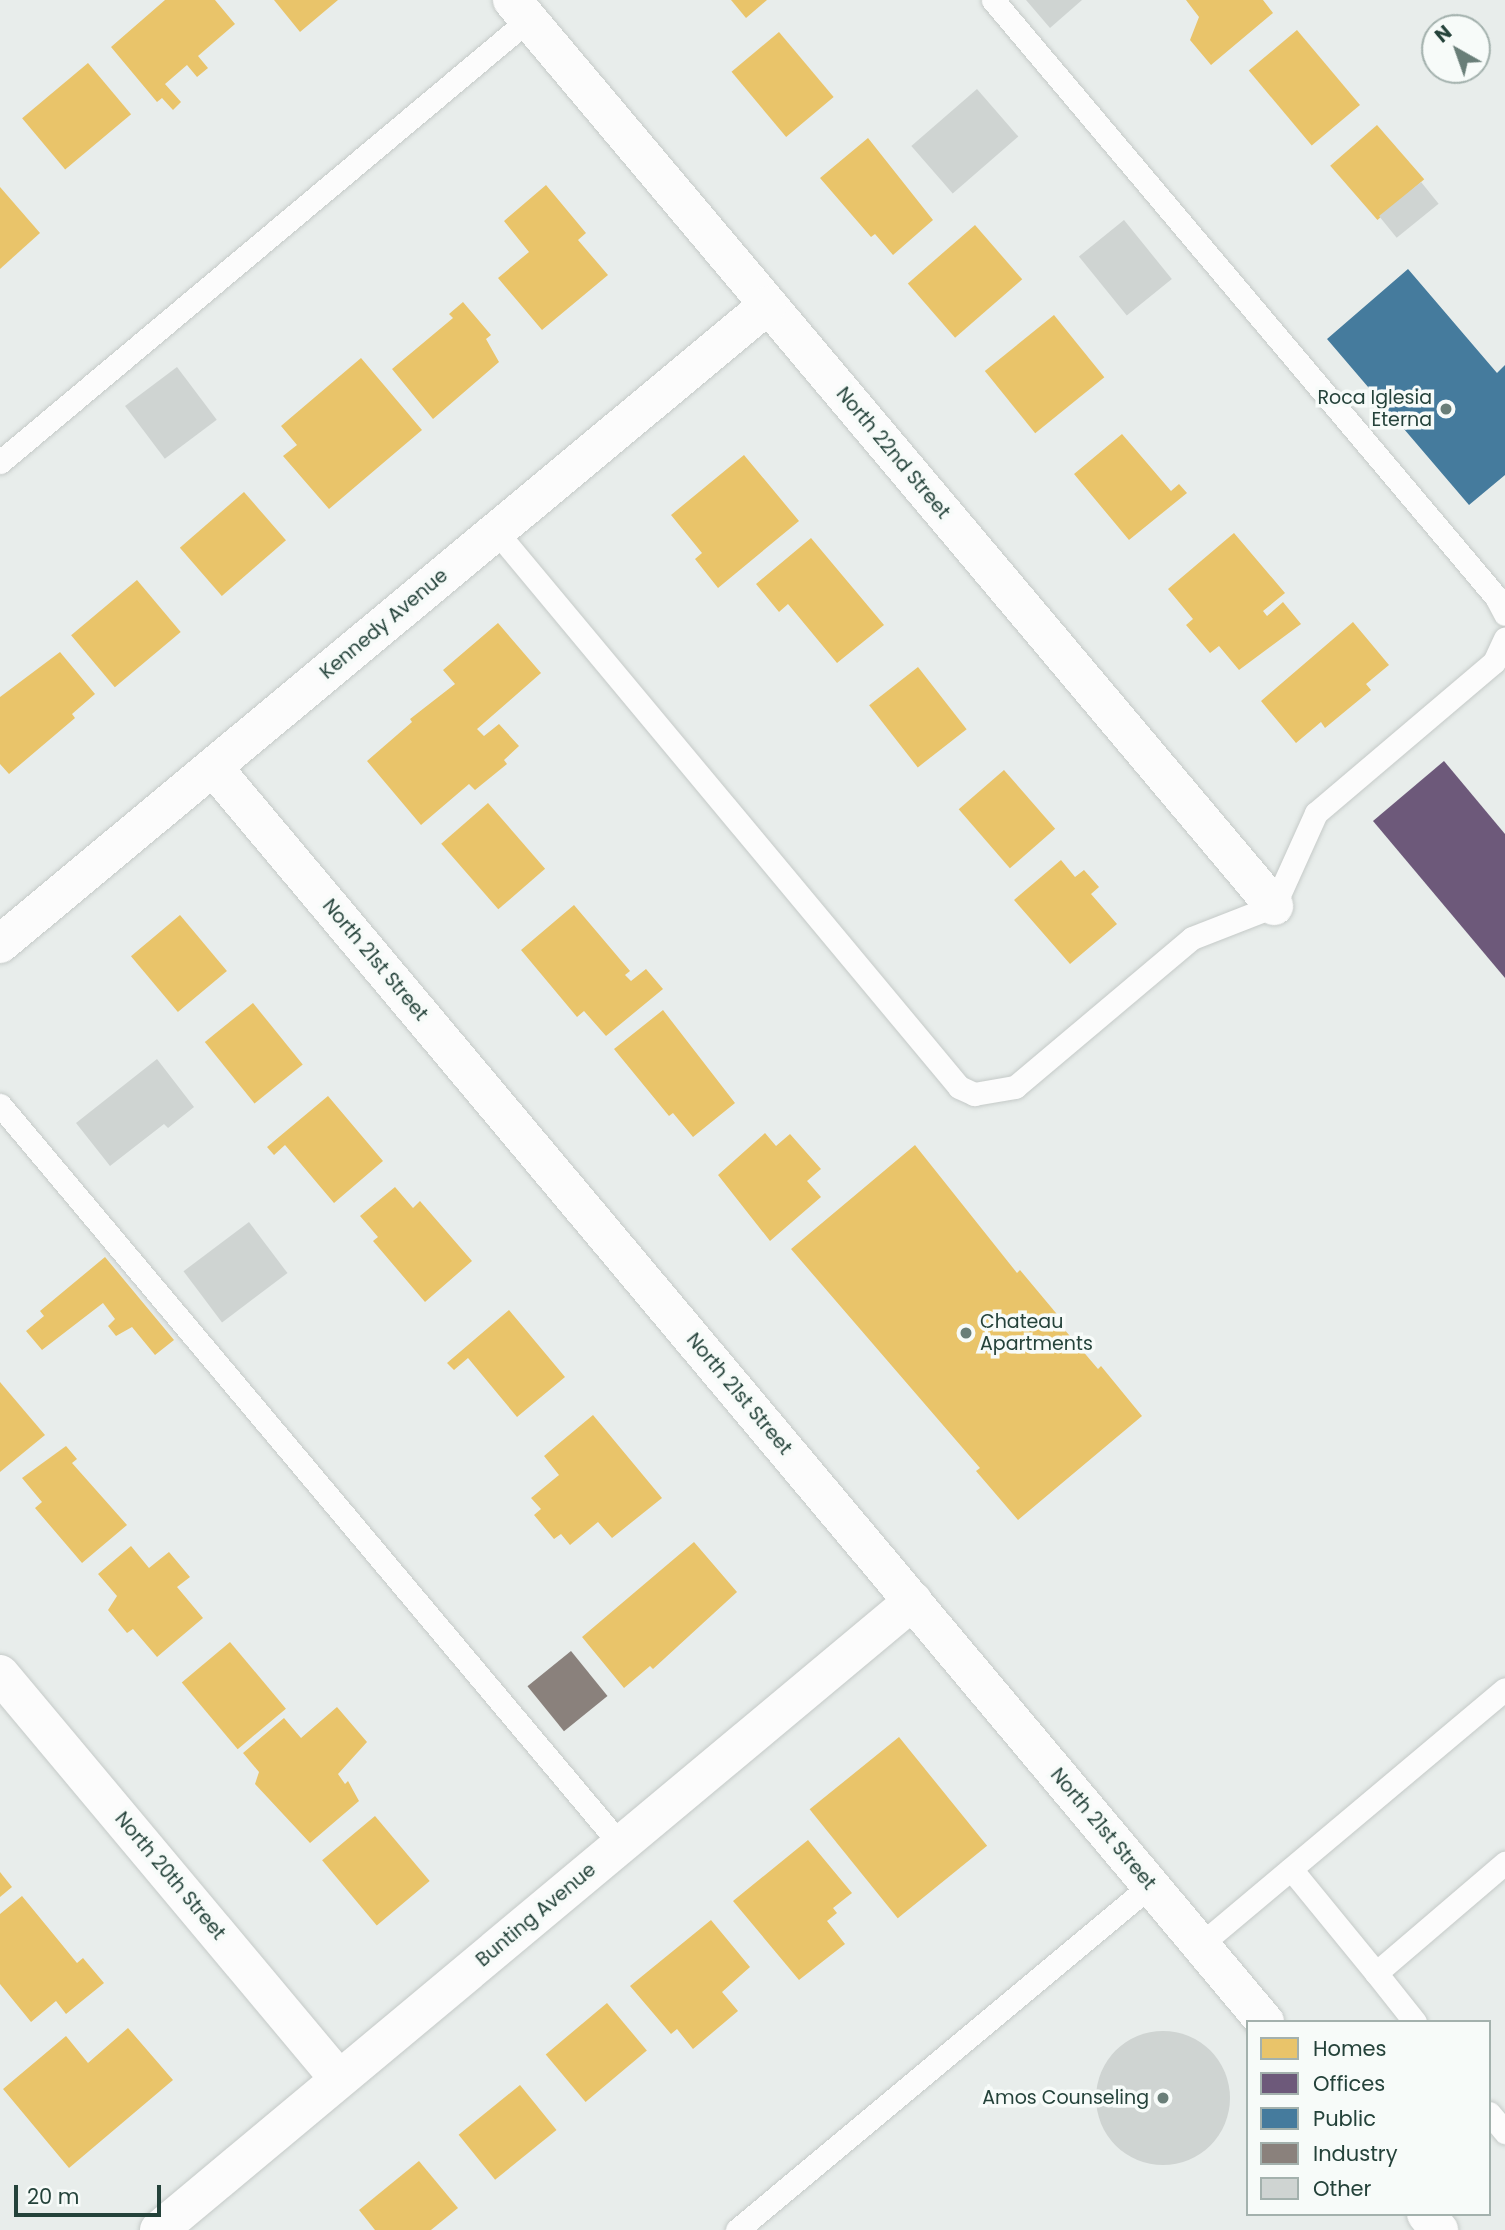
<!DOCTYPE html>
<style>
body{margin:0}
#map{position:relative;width:1505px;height:2230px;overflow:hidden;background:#e8edeb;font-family:Poppins,sans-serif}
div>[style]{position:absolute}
.homes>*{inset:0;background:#e9c46a;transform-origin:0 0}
.offices>*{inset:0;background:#6d597a}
.public>*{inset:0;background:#457b9d}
.industry>*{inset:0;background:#8a817c;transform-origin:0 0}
.building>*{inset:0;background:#cfd4d2;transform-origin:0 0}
.round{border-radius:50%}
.roads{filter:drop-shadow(0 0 2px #c5cac8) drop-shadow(0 0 2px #c5cac8)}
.lane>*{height:23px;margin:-11.5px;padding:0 11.5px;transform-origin:11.5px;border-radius:11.5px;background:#fcfcfc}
.street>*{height:38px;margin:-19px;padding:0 19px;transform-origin:19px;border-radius:19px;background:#fcfcfc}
.dots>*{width:19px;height:19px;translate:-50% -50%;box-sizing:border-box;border:4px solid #f7fbf9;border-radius:50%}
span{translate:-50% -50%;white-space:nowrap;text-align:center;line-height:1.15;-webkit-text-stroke:7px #f7fbf9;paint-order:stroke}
.poi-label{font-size:19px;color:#24423a}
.right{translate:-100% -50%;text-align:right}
.left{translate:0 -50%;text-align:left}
.street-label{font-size:19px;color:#24423a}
.legend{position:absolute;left:1246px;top:2020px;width:245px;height:196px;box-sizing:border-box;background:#f7fbf9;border:2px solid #a3b1ad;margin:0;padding:9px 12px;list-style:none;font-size:21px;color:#24423a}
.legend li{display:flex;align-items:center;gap:14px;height:35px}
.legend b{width:35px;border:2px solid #a3b1ad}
.north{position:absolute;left:1421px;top:14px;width:70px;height:70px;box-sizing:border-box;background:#f7fbf9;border:2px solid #a3b1ad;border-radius:50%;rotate:320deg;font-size:19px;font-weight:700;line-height:28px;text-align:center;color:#24423a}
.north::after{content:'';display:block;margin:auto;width:24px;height:32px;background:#697e78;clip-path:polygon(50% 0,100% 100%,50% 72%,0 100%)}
.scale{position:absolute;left:14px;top:2185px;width:147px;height:32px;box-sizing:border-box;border:4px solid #24423a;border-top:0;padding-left:9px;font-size:21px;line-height:24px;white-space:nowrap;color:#24423a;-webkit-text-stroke:5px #f7fbf9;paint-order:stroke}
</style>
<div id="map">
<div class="homes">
<div style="clip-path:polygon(165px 0,215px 0,235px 24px,198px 56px,208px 68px,197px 77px,187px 65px,165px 84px,181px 102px,173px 110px,162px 98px,157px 102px,111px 47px)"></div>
<div style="clip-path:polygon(274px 0,338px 0,300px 32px)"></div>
<div style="clip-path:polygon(731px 0,767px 0,746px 18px)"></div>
<div style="clip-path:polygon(1186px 0,1263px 0,1273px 13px,1211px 65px,1190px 40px,1199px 17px)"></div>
<div style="left:1297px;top:30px;width:98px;height:63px;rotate:50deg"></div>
<div style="left:779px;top:32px;width:85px;height:62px;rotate:50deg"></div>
<div style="left:88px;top:63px;width:67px;height:86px;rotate:50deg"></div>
<div style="left:1377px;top:125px;width:72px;height:62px;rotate:49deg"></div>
<div style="clip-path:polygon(868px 138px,933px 220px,893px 255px,875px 234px,871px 237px,820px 178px)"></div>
<div style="clip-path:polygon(546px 185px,586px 233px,578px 240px,608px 275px,542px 330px,498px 278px,529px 252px,504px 221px)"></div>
<div style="clip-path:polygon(0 187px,40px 233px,0 269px)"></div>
<div style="left:975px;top:225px;width:72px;height:89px;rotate:49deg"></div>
<div style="clip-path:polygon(463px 302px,491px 335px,486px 339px,499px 362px,433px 419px,392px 369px,453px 318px,449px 314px)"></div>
<div style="left:1054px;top:315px;width:80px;height:89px;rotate:51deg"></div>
<div style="clip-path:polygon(361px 358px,422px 430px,329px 509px,283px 456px,297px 445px,281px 426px)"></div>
<div style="clip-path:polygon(1122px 434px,1171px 491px,1179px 484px,1187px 493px,1129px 540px,1074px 474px)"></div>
<div style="clip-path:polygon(744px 455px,799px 521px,718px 588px,695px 559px,702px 553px,671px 515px)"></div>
<div style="left:244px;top:492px;width:64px;height:85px;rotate:49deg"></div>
<div style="clip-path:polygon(1234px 533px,1285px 593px,1263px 611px,1267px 616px,1283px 602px,1301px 624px,1239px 670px,1219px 646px,1210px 653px,1186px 625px,1193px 619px,1168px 589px)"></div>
<div style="clip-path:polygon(811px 538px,884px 625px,837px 663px,788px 604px,779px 612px,756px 584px)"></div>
<div style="left:137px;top:580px;width:68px;height:86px;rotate:50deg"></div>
<div style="clip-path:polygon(1353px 622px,1389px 665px,1366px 684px,1371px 690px,1325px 728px,1321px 722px,1296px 743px,1261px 701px)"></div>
<div style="clip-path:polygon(498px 623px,541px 673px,477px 729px,484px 736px,499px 724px,519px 746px,504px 760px,507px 764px,475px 790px,469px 784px,421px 825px,367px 761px,412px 722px,410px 719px,455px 684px,443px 670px)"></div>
<div style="clip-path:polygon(60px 652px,95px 694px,72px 714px,75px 718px,9px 774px,0 764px,0 697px)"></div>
<div style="left:918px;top:667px;width:79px;height:62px;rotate:52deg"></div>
<div style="left:1004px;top:770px;width:78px;height:60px;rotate:49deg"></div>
<div style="left:488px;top:803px;width:87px;height:62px;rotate:49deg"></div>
<div style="clip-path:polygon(1061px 860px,1075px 877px,1084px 870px,1099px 887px,1091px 894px,1117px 924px,1070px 964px,1014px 900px)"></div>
<div style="clip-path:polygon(574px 905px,630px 971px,625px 975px,631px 981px,646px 969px,663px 989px,606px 1036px,584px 1011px,577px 1017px,521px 950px)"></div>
<div style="left:180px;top:915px;width:73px;height:64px;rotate:50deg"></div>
<div style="left:253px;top:1003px;width:79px;height:62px;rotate:51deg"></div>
<div style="clip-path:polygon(663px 1010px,735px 1103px,693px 1137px,673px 1113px,669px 1116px,614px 1049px)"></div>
<div style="clip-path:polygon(328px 1096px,383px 1161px,334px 1203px,285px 1145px,274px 1155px,267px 1147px)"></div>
<div style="clip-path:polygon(765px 1133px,776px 1146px,790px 1134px,821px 1169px,807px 1181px,821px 1197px,770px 1241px,718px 1175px)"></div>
<div style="clip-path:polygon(915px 1145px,1017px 1273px,1020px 1270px,1061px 1319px,1058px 1322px,1098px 1369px,1101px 1366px,1142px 1416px,1018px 1520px,976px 1471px,980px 1468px,791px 1249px)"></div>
<div style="clip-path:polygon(395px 1187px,413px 1208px,420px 1201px,472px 1261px,425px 1302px,373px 1241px,378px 1237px,360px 1216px)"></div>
<div style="clip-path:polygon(105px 1257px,174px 1340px,155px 1355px,132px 1327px,116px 1336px,108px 1326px,115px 1319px,103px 1303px,42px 1350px,26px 1331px,44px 1316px,40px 1311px)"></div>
<div style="clip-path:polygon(509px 1310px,565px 1377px,517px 1417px,468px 1358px,454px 1370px,447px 1363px)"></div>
<div style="clip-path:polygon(0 1382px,45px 1435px,0 1472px)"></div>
<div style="clip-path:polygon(593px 1415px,662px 1498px,612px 1538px,598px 1522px,570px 1545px,561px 1534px,554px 1539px,534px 1515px,541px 1509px,531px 1498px,559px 1475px,544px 1456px)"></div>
<div style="clip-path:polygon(66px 1446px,77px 1459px,72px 1463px,127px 1525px,82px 1563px,35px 1508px,42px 1502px,22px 1478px)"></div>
<div style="clip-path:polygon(694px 1542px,737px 1592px,653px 1669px,650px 1666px,624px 1688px,582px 1637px)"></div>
<div style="clip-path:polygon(131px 1546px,149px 1568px,169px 1552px,190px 1577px,177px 1587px,203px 1618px,157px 1657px,133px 1629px,127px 1633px,108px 1610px,117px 1596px,98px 1574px)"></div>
<div style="left:230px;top:1642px;width:87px;height:63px;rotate:50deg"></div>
<div style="clip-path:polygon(337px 1707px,367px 1742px,338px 1774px,345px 1784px,348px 1781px,359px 1801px,310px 1843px,255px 1784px,259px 1772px,243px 1753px,284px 1718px,301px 1738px)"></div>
<div style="left:899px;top:1737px;width:140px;height:115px;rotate:51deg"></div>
<div style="left:375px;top:1816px;width:85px;height:69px;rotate:50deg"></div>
<div style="clip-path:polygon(808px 1840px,852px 1893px,833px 1908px,837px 1913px,827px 1921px,845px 1944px,799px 1980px,733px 1901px)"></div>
<div style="clip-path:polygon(0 1872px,12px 1887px,0 1897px)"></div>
<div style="clip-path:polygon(22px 1896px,77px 1963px,83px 1958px,104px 1983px,66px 2014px,56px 2001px,31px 2022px,0 1984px,0 1914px)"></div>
<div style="clip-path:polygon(711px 1920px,750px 1967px,722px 1992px,738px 2011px,693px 2049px,677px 2029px,671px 2034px,630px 1986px)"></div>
<div style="left:607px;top:2003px;width:62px;height:80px;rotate:50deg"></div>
<div style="clip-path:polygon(128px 2028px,173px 2080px,69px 2168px,3px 2089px,66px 2036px,88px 2063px)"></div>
<div style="left:520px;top:2085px;width:58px;height:79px;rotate:51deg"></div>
<div style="clip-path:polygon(419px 2161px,458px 2208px,431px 2230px,375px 2230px,359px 2210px)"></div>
</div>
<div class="offices">
<div style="clip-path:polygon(1444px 761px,1505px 834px,1505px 978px,1373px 821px)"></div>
</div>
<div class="public">
<div style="clip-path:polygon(1408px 269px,1497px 373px,1505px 365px,1505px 475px,1469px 505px,1327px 339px)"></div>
</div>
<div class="industry">
<div style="left:571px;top:1651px;width:58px;height:56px;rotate:51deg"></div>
</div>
<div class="building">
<div style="clip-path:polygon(1026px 0,1082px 0,1050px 28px)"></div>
<div style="left:977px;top:89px;width:63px;height:87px;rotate:49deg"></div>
<div style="left:1421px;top:182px;width:28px;height:54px;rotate:51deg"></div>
<div style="left:1124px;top:220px;width:76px;height:58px;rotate:51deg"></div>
<div style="left:177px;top:367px;width:66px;height:65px;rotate:53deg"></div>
<div style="clip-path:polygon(157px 1059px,194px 1107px,168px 1128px,164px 1124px,110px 1166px,76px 1123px)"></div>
<div style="left:249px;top:1222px;width:64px;height:82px;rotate:53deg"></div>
<div class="round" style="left:1096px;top:2031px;width:134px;height:134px"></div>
</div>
<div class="roads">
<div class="lane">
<div style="left:993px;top:0;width:781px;rotate:49.88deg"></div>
<div style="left:1496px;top:597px;width:19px;rotate:62deg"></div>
<div style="left:0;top:462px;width:689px;rotate:-39.93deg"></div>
<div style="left:495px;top:530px;width:725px;rotate:50.2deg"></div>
<div style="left:959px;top:1087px;width:17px;rotate:25deg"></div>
<div style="left:974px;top:1094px;width:42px;rotate:-9.7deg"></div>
<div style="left:1015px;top:1087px;width:231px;rotate:-40.1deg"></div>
<div style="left:1192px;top:938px;width:88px;rotate:-21.3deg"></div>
<div style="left:1274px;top:906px;width:102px;rotate:-65.7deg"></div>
<div style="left:1316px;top:813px;width:233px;rotate:-40.3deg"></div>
<div style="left:1494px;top:662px;width:26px;rotate:-65deg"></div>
<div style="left:0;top:1105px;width:966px;rotate:50deg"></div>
<div style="left:1291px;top:1869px;width:134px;rotate:50.7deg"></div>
<div style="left:1200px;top:1945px;width:398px;rotate:-40deg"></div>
<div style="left:1415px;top:2022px;width:63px;rotate:-128.5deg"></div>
<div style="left:1376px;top:1973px;width:170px;rotate:-40.5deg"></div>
<div style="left:1489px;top:2113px;width:25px;rotate:50deg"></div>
<div style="left:737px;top:2230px;width:539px;rotate:-39.81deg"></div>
</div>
<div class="street">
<div style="left:512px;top:0;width:1184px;rotate:49.93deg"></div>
<div style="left:213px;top:767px;width:1638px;rotate:50.03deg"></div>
<div style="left:0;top:944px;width:999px;rotate:-39.76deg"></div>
<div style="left:0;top:1674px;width:528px;rotate:50.07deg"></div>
<div style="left:1426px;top:2214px;width:21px;rotate:51deg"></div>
<div style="left:159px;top:2230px;width:982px;rotate:-39.84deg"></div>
</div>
</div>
<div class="dots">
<div style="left:1446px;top:409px;background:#697e78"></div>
<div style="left:966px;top:1333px;background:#697e78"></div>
<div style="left:1163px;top:2098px;background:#697e78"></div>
</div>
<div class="poi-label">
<span class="right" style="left:1432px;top:409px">Roca Iglesia<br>Eterna</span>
<span class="left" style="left:980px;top:1333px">Chateau<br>Apartments</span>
<span class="right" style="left:1149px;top:2098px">Amos Counseling</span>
</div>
<div class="street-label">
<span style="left:893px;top:453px;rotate:50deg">North 22nd Street</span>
<span style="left:384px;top:624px;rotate:-40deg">Kennedy Avenue</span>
<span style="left:375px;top:960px;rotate:50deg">North 21st Street</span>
<span style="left:739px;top:1394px;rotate:50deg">North 21st Street</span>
<span style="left:1103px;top:1829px;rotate:50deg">North 21st Street</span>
<span style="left:170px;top:1876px;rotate:50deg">North 20th Street</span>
<span style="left:536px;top:1915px;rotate:-40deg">Bunting Avenue</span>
</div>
<ul class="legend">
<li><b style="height:19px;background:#e9c46a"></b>Homes</li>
<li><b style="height:19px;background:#6d597a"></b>Offices</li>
<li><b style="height:19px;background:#457b9d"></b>Public</li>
<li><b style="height:19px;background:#8a817c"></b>Industry</li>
<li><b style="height:19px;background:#cfd4d2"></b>Other</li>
</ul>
<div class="north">N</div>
<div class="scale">20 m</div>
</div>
